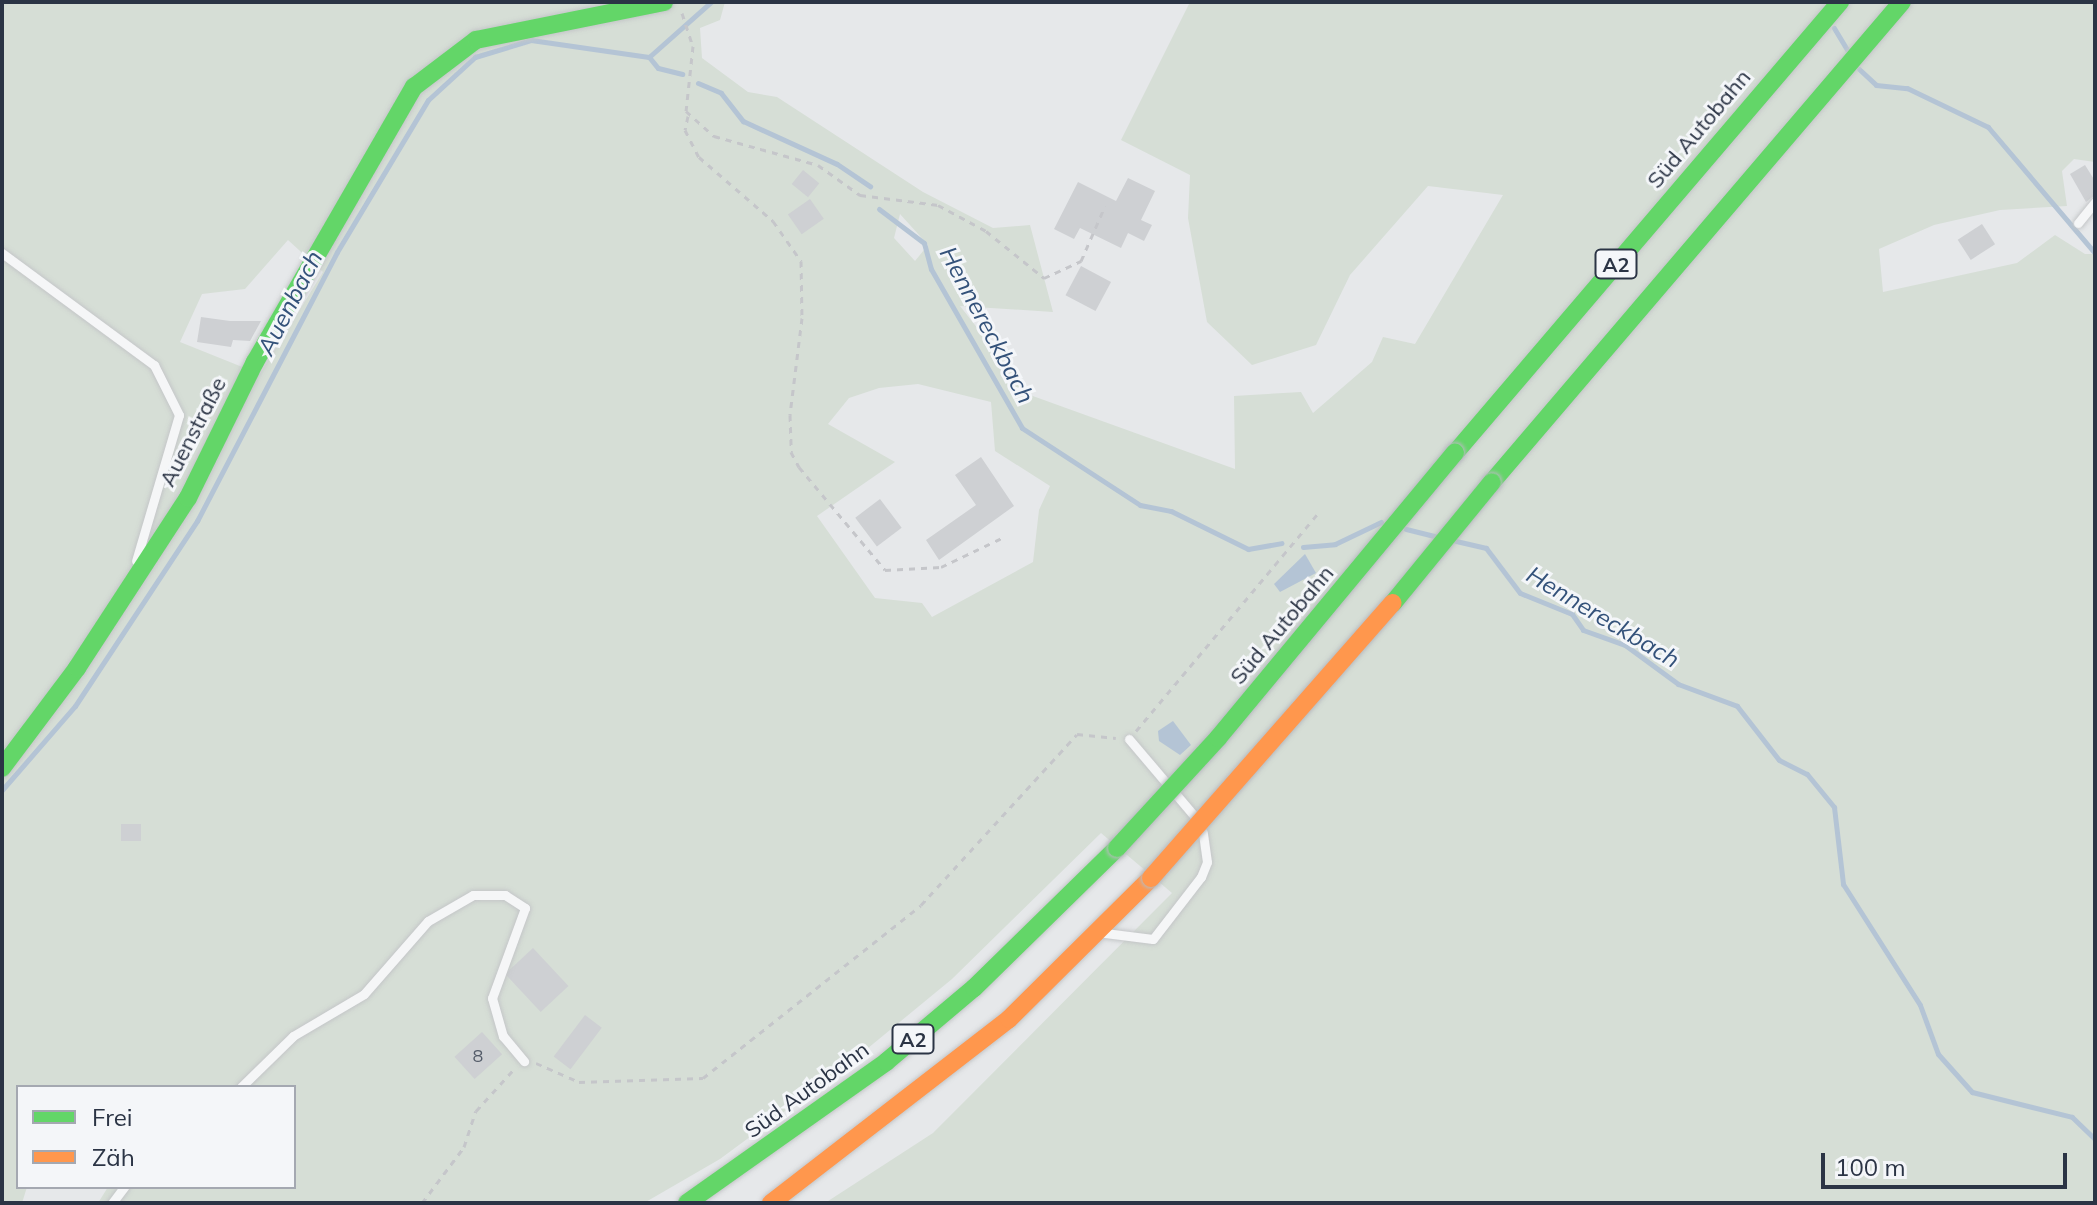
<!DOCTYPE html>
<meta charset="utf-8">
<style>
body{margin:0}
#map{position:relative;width:2097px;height:1205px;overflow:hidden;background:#e6e8ea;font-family:Mulish,sans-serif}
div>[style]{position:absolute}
.green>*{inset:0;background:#d6ded6}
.water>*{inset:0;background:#b4c4d5}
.stream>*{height:5px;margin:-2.5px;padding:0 2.5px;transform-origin:2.5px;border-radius:2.5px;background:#b4c4d5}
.building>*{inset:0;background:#ced0d3;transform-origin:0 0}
.path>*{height:3px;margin-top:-1.5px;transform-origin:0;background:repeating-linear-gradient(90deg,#c5c6ca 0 6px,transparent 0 12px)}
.roads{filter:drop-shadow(0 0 2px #c4c6c8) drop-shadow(0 0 2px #c4c6c8)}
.lane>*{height:9px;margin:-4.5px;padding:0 4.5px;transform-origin:4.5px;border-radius:4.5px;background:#f5f6f7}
.fast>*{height:18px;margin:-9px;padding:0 9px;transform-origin:9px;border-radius:9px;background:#63d668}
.slow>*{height:18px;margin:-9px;padding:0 9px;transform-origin:9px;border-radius:9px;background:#ff974d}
.bridges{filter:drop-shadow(0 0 2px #b8bbbf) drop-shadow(0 0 2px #b8bbbf)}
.fast-bridge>*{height:18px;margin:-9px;padding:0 9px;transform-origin:9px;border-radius:9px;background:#63d668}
.slow-bridge>*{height:18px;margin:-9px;padding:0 9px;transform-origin:9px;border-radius:9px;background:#ff974d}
span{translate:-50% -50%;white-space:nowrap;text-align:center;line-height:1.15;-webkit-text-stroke:6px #f4f6f9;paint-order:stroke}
.number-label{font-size:18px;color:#545c69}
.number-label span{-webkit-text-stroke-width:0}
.shield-label span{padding:2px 6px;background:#f4f6f9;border:2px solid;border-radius:6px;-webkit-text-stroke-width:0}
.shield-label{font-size:20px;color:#2b3445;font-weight:700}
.street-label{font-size:22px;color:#2b3445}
.water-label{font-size:24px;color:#34527a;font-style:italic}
.frame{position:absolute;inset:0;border:4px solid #2b3445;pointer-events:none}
.legend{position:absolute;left:16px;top:1085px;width:280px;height:104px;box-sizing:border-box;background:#f4f6f9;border:2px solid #a4a8b1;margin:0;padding:10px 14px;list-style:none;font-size:24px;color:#2b3445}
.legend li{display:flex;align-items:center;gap:16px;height:40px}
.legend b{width:40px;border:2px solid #a4a8b1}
.scale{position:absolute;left:1821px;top:1153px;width:246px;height:36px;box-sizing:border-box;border:4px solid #2b3445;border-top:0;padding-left:10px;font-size:24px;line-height:28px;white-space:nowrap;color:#2b3445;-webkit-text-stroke:6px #f4f6f9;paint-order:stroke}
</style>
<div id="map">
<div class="green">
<div style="clip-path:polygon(evenodd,2px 2px,725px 2px,720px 20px,700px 28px,702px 58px,748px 92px,777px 97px,923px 192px,993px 228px,1030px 225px,1053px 312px,960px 306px,1030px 395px,1235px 469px,1234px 396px,1301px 392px,1313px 413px,1372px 362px,1383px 337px,1415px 344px,1503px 195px,1428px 186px,1350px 275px,1316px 345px,1252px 365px,1207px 322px,1188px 218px,1190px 175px,1121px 140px,1190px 2px,2095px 2px,2095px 162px,2074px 159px,2062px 171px,2067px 206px,2000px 210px,1934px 225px,1879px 249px,1883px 292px,2017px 263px,2055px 235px,2085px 254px,2095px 254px,2095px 1203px,825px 1203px,933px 1133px,1172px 893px,1101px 833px,952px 979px,845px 1067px,720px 1159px,644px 1203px,98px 1203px,108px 1187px,294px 1187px,294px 1087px,18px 1087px,18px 1187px,27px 1187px,22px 1203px,2px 1203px,2px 2px,900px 214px,928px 245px,915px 261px,894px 238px,900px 214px,2px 2px,288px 240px,323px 272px,260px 374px,180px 342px,202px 294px,245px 289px,288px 240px,2px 2px,918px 384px,991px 402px,995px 451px,1050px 486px,1039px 510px,1033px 562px,932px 617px,922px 603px,875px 598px,817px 516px,895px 462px,828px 424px,849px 398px,879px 388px,918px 384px)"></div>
</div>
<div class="water">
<div style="clip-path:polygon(1305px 554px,1316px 573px,1280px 592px,1274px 584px)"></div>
<div style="clip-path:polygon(1173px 721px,1191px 745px,1180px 755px,1159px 741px,1158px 731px)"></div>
</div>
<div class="stream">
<div style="left:1834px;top:28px;width:26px;rotate:59deg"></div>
<div style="left:649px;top:57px;width:14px;rotate:51deg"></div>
<div style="left:658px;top:68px;width:25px;rotate:14deg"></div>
<div style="left:1859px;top:69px;width:23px;rotate:43deg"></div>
<div style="left:1876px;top:85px;width:31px;rotate:6deg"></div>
<div style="left:1907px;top:88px;width:90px;rotate:25.7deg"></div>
<div style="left:1988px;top:127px;width:165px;rotate:49.7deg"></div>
<div style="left:698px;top:83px;width:25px;rotate:23deg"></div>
<div style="left:721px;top:93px;width:36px;rotate:52deg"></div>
<div style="left:743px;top:121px;width:103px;rotate:24.6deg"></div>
<div style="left:837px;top:164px;width:40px;rotate:34deg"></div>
<div style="left:879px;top:209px;width:56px;rotate:37.1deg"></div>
<div style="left:924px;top:243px;width:27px;rotate:75deg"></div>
<div style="left:931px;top:269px;width:183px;rotate:60.2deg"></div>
<div style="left:1022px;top:428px;width:141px;rotate:33.1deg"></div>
<div style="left:1140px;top:505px;width:32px;rotate:11deg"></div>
<div style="left:1171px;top:511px;width:86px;rotate:26.3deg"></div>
<div style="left:1248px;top:549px;width:34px;rotate:-10deg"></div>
<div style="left:1406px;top:529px;width:30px;rotate:14deg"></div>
<div style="left:1456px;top:541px;width:31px;rotate:13deg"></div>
<div style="left:1486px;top:548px;width:56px;rotate:52.9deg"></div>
<div style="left:1520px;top:593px;width:56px;rotate:22deg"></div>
<div style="left:1572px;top:614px;width:19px;rotate:55deg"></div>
<div style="left:1583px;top:630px;width:45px;rotate:19.7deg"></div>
<div style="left:1625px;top:645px;width:66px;rotate:36.3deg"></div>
<div style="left:1678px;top:684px;width:63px;rotate:20.4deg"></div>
<div style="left:1737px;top:706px;width:68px;rotate:52.1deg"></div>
<div style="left:1779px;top:760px;width:31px;rotate:27deg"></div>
<div style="left:1807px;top:774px;width:43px;rotate:50.7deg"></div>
<div style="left:1834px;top:807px;width:78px;rotate:83.3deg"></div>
<div style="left:1843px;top:884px;width:143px;rotate:57.5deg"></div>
<div style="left:1920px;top:1005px;width:52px;rotate:69.8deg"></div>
<div style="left:1938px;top:1054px;width:51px;rotate:48.2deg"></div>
<div style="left:1972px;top:1092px;width:103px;rotate:14deg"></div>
<div style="left:2072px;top:1117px;width:32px;rotate:44deg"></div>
<div style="left:1303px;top:547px;width:32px;rotate:-5deg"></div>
<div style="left:1335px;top:544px;width:51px;rotate:-25.6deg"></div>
<div style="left:2px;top:790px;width:111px;rotate:-49deg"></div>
<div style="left:75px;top:706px;width:222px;rotate:-56.6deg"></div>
<div style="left:197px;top:521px;width:303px;rotate:-62.5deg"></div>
<div style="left:337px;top:252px;width:177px;rotate:-59.1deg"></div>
<div style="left:428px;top:100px;width:64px;rotate:-42.5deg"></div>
<div style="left:475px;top:57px;width:59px;rotate:-16.9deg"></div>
<div style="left:531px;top:40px;width:119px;rotate:8.2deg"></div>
<div style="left:649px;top:57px;width:83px;rotate:-41.6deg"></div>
</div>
<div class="building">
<div style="clip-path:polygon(2085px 165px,2095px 181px,2095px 195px,2086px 202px,2070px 174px)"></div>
<div style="left:803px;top:170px;width:21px;height:18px;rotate:39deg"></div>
<div style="clip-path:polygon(1128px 178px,1155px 191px,1141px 220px,1152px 225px,1144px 241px,1128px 233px,1121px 248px,1080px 228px,1074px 239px,1054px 229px,1078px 182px,1116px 201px)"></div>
<div style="left:810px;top:199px;width:24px;height:27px;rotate:55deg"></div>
<div style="left:1982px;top:224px;width:24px;height:29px;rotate:57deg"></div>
<div style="left:1081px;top:266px;width:34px;height:33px;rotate:28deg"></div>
<div style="clip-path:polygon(201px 317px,230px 321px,261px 321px,250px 341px,233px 340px,231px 347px,197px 342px)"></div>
<div style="clip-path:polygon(981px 457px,1014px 506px,939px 560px,926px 540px,976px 505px,955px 475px)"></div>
<div style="left:880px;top:499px;width:36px;height:31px;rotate:53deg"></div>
<div style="left:121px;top:824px;width:20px;height:17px"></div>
<div style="left:533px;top:948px;width:52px;height:38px;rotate:47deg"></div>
<div style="left:585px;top:1015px;width:21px;height:52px;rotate:37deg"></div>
<div style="left:482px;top:1032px;width:30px;height:37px;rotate:48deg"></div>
</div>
<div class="path">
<div style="left:682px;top:13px;width:35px;rotate:72deg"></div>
<div style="left:693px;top:46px;width:65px;rotate:96.1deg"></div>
<div style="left:686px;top:111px;width:38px;rotate:42deg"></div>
<div style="left:714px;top:136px;width:108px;rotate:15.6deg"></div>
<div style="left:818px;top:165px;width:52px;rotate:35.5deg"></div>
<div style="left:860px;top:195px;width:79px;rotate:7.3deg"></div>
<div style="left:938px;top:205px;width:55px;rotate:28.4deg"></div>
<div style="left:986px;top:231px;width:75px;rotate:39deg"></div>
<div style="left:1044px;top:278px;width:41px;rotate:-24.7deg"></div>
<div style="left:1081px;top:261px;width:60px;rotate:-66.4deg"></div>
<div style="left:688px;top:116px;width:14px;rotate:102deg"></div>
<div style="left:685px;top:130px;width:30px;rotate:63deg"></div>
<div style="left:699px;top:157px;width:98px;rotate:40.9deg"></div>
<div style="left:773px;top:221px;width:49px;rotate:55deg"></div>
<div style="left:801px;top:261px;width:57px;rotate:89deg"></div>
<div style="left:802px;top:318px;width:98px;rotate:97.1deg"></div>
<div style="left:790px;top:415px;width:37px;rotate:88deg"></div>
<div style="left:791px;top:452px;width:17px;rotate:62deg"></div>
<div style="left:799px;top:467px;width:134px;rotate:50.1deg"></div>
<div style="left:885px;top:570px;width:56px;rotate:-3.1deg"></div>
<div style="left:941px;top:567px;width:70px;rotate:-25.5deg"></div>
<div style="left:1136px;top:731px;width:284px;rotate:-50.1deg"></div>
<div style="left:536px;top:1063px;width:47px;rotate:23.8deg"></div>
<div style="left:579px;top:1082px;width:124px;rotate:-1.8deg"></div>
<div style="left:703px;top:1078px;width:278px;rotate:-38.4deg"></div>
<div style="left:921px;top:905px;width:231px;rotate:-47.6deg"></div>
<div style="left:1077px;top:734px;width:39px;rotate:6deg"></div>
<div style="left:422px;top:1203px;width:70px;rotate:-53.1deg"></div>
<div style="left:464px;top:1147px;width:38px;rotate:-72deg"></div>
<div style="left:476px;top:1111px;width:58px;rotate:-47.8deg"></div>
</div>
<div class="roads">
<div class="lane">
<div style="left:2078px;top:223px;width:27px;rotate:-51deg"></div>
<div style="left:2px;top:253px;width:189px;rotate:36.4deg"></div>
<div style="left:154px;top:365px;width:56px;rotate:63.4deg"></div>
<div style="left:179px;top:415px;width:152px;rotate:106.4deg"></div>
<div style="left:1129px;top:739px;width:104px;rotate:49.7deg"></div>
<div style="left:1105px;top:933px;width:48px;rotate:7.1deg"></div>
<div style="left:1153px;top:939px;width:78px;rotate:-52.3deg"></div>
<div style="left:1201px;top:877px;width:16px;rotate:-68deg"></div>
<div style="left:1207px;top:862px;width:30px;rotate:-98deg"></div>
<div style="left:241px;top:1087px;width:73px;rotate:-44.4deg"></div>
<div style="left:293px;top:1036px;width:82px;rotate:-30.6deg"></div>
<div style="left:364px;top:994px;width:97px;rotate:-48.8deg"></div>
<div style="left:428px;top:921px;width:52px;rotate:-30deg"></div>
<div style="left:473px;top:895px;width:32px"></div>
<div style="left:505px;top:895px;width:24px;rotate:33deg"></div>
<div style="left:525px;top:908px;width:96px;rotate:110.1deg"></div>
<div style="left:492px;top:998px;width:40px;rotate:74deg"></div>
<div style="left:503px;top:1036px;width:33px;rotate:50deg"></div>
<div style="left:112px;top:1203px;width:20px;rotate:-53deg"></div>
</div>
<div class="fast">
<div style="left:1455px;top:453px;width:593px;rotate:-49.51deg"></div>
<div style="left:1492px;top:482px;width:631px;rotate:-49.5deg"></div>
<div style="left:2px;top:768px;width:125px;rotate:-53.1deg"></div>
<div style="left:77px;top:668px;width:203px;rotate:-56.9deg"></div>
<div style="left:188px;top:498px;width:152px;rotate:-63.8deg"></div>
<div style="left:255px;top:362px;width:318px;rotate:-60deg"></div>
<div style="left:414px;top:87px;width:78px;rotate:-37.2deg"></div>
<div style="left:476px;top:40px;width:192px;rotate:-11.4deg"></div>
<div style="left:687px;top:1203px;width:244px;rotate:-35.3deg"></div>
<div style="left:886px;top:1062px;width:115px;rotate:-40.1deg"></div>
<div style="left:974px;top:988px;width:200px;rotate:-44.4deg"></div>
</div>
<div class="slow">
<div style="left:771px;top:1203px;width:301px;rotate:-37.7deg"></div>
<div style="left:1009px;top:1019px;width:200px;rotate:-44.8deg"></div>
</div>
</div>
<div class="bridges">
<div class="fast-bridge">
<div style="left:1393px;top:603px;width:156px;rotate:-50.7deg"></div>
<div style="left:1117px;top:848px;width:149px;rotate:-47.4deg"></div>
<div style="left:1218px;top:738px;width:371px;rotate:-50.3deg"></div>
</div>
<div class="slow-bridge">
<div style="left:1151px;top:878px;width:366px;rotate:-48.7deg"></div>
</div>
</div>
<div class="number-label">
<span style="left:478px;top:1056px">8</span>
</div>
<div class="shield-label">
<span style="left:1616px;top:264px">A2</span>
<span style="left:913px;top:1039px">A2</span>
</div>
<div class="street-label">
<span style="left:1699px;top:129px;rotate:-50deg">Süd Autobahn</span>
<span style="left:193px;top:432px;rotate:-63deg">Auenstraße</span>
<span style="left:1282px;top:625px;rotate:-50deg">Süd Autobahn</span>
<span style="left:807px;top:1090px;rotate:-36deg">Süd Autobahn</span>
</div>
<div class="water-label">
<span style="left:290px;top:303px;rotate:-63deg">Auenbach</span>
<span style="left:987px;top:325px;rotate:62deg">Hennereckbach</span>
<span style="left:1603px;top:617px;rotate:31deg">Hennereckbach</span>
</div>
<div class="frame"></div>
<ul class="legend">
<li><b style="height:10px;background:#63d668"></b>Frei</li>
<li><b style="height:10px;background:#ff974d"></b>Zäh</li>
</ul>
<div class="scale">100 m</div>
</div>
